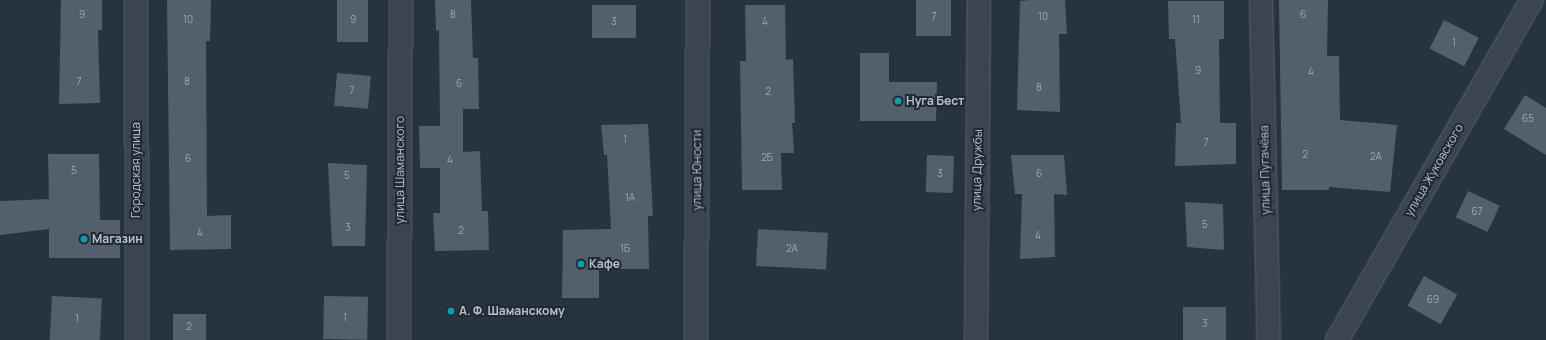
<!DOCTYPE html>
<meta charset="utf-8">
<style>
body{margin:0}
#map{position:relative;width:1546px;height:340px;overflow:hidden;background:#27343f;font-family:Manrope,sans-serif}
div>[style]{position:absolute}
.building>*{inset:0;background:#535f6c;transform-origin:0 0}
.roads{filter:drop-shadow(0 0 1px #59636c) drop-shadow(0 0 1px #59636c)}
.street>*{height:22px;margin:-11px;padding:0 11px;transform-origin:11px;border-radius:11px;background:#3b454f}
.dots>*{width:11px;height:11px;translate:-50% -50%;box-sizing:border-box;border:2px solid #202a34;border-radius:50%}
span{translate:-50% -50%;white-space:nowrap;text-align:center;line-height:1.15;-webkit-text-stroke:4px #202a34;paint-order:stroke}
.number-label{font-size:10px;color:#9fa8b2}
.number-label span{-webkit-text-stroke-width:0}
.poi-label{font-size:12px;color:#b8c0c9;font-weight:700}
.left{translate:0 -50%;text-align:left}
.street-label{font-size:12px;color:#b8c0c9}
</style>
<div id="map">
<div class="building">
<div style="clip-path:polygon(61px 0,102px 0,102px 30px,98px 30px,100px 103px,59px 104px)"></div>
<div style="clip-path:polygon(167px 0,211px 0,210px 41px,206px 41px,207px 216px,231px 215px,231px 249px,170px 250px)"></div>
<div style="left:337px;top:0;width:31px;height:42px"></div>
<div style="clip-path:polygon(435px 0,471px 0,473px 58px,478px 58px,479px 109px,463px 109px,463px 152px,480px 151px,482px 211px,488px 211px,489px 250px,435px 251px,433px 213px,440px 213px,440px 168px,420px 168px,419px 126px,440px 126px,439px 30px,436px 31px)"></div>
<div style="left:916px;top:0;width:35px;height:36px"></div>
<div style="clip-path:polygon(1030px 0,1065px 0,1067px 34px,1059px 34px,1060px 112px,1017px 110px,1020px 1px)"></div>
<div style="clip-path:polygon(1279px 0,1328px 0,1327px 56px,1339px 56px,1340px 120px,1397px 125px,1390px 192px,1329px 187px,1329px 190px,1282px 190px)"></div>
<div style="clip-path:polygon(1168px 1px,1224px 1px,1224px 39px,1219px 39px,1220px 123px,1236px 123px,1236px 164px,1175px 166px,1176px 123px,1181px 123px,1175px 39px,1169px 39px)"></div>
<div style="left:636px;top:5px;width:33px;height:44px;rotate:90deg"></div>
<div style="clip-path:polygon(745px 5px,785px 5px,786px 60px,793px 59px,795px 123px,792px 123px,794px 153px,781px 153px,782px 190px,742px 190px,740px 61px,746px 61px)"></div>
<div style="left:1444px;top:20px;width:39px;height:32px;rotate:27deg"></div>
<div style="clip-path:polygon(860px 53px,889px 53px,889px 82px,937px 82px,936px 121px,860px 121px)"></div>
<div style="left:337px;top:73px;width:34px;height:33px;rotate:5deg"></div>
<div style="clip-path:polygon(1525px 95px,1546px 108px,1546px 155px,1504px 129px)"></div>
<div style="clip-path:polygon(648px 124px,653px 216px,648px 216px,649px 269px,599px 269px,599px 298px,562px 298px,563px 230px,611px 229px,607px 155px,604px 155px,601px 125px)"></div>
<div style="clip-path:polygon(48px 154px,99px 154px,100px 220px,120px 220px,120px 258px,49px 258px,49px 229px,0 235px,0 201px,49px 199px)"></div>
<div style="left:927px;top:155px;width:27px;height:37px;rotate:2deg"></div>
<div style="clip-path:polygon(1011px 155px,1064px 155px,1067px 195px,1054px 194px,1055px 257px,1020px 259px,1022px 194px,1015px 194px)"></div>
<div style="clip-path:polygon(328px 163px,367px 165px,365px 246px,332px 246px)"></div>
<div style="left:1468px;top:191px;width:35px;height:29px;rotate:25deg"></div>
<div style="clip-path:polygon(1185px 202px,1223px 204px,1224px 250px,1187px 247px)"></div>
<div style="left:758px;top:229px;width:70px;height:37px;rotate:3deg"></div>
<div style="left:1424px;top:276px;width:38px;height:34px;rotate:29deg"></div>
<div style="left:52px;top:296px;width:50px;height:44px;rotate:3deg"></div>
<div style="left:324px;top:296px;width:44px;height:43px;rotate:1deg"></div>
<div style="left:1226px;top:307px;width:33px;height:43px;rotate:90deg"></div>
<div style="left:173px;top:314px;width:33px;height:26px"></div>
</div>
<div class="roads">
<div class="street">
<div style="left:136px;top:0;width:340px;rotate:89.8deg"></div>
<div style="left:1261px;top:0;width:340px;rotate:88.7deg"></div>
<div style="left:399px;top:340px;width:340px;rotate:-89.7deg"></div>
<div style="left:696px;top:340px;width:340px;rotate:-89.7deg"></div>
<div style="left:976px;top:340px;width:340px;rotate:-89.5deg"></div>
<div style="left:1337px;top:340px;width:392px;rotate:-60.2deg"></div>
</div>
</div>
<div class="dots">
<div style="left:898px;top:101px;background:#0f9aa8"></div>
<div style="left:84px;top:239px;background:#0f9aa8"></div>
<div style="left:581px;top:264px;background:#0f9aa8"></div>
<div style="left:451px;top:311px;background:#0f9aa8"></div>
</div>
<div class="number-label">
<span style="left:82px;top:15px">9</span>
<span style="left:453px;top:15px">8</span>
<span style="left:1303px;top:15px">6</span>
<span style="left:934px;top:17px">7</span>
<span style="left:1043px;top:17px">10</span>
<span style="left:188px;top:20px">10</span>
<span style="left:353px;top:20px">9</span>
<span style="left:1196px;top:20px">11</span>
<span style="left:614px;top:22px">3</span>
<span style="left:765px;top:22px">4</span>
<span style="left:1454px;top:43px">1</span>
<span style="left:1198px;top:71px">9</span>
<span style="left:1311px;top:72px">4</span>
<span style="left:79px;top:82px">7</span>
<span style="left:187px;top:82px">8</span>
<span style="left:459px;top:84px">6</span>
<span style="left:1039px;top:88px">8</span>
<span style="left:352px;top:91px">7</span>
<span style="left:768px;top:92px">2</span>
<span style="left:1528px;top:119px">65</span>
<span style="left:625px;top:140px">1</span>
<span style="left:1206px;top:143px">7</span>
<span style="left:1305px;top:155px">2</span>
<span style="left:1376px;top:157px">2А</span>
<span style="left:767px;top:158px">2Б</span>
<span style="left:188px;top:159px">6</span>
<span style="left:450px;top:160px">4</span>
<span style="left:74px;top:171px">5</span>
<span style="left:940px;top:174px">3</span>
<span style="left:1039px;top:174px">6</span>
<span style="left:347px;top:176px">5</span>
<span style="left:630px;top:198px">1А</span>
<span style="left:1477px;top:212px">67</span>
<span style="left:1205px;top:225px">5</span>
<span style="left:348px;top:228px">3</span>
<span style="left:461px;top:231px">2</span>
<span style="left:200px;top:233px">4</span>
<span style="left:1038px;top:236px">4</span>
<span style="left:625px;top:249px">1Б</span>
<span style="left:792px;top:249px">2А</span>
<span style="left:1433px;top:300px">69</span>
<span style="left:345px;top:318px">1</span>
<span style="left:77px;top:319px">1</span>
<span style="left:1205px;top:324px">3</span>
<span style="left:189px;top:327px">2</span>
</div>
<div class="poi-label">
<span class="left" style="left:906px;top:101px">Нуга Бест</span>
<span class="left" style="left:92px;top:239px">Магазин</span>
<span class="left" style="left:589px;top:264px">Кафе</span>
<span class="left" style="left:459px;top:311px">А. Ф. Шаманскому</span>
</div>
<div class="street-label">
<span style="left:136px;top:170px;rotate:-90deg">Городская улица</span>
<span style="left:400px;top:170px;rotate:-90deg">улица Шаманского</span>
<span style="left:697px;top:170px;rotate:-90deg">улица Юности</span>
<span style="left:977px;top:170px;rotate:-89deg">улица Дружбы</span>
<span style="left:1265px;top:170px;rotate:-91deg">улица Пугачёва</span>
<span style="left:1434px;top:170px;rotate:-60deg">улица Жуковского</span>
</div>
</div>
